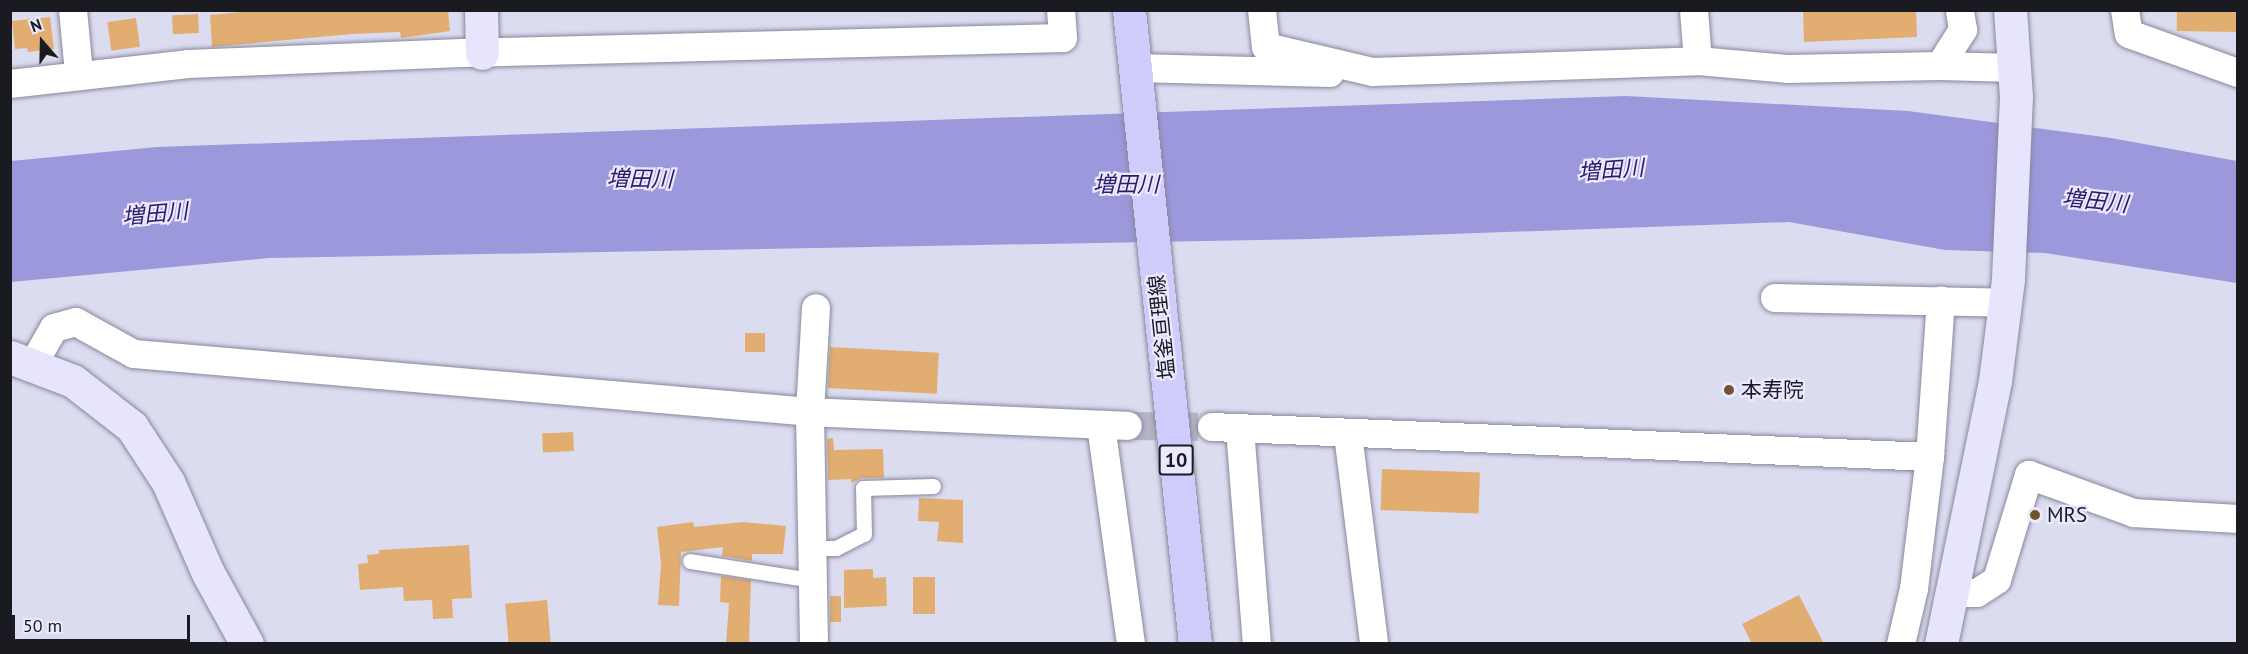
<!DOCTYPE html>
<meta charset="utf-8">
<style>
body{margin:0}
#map{position:relative;width:2248px;height:654px;overflow:hidden;background:#dcdcf1;font-family:"PT Sans","Noto Sans JP",sans-serif}
div>[style]{position:absolute}
.water>*{inset:0;background:#9c98dc}
.building>*{inset:0;background:#e1ad70;transform-origin:0 0}
.street-tunnel>*{height:28px;margin-top:-14px;transform-origin:0;background:repeating-linear-gradient(90deg,#b5b5c7 0 28px,transparent 0 42px)}
.roads{filter:drop-shadow(0 0 2px #88889b) drop-shadow(0 0 2px #88889b)}
.lane>*{height:15px;margin:-7.5px;padding:0 7.5px;transform-origin:7.5px;border-radius:7.5px;background:#fff}
.street>*{height:28px;margin:-14px;padding:0 14px;transform-origin:14px;border-radius:14px;background:#fff}
.secondary>*{height:33px;margin:-16.5px;padding:0 16.5px;transform-origin:16.5px;border-radius:16.5px;background:#e7e5fd}
.primary>*{height:33px;margin:-16.5px;padding:0 16.5px;transform-origin:16.5px;border-radius:16.5px;background:#cfcbfb}
.dots>*{width:16px;height:16px;translate:-50% -50%;box-sizing:border-box;border:3px solid #eae9ff;border-radius:50%}
span{translate:-50% -50%;white-space:nowrap;text-align:center;line-height:1.15;-webkit-text-stroke:4.5px #eae9ff;paint-order:stroke}
.shield-label span{padding:2px 4px;background:#eae9ff;border:2px solid;border-radius:4px;-webkit-text-stroke-width:0}
.shield-label{font-size:20px;color:#1a1a21;font-weight:700}
.street-label{font-size:21px;color:#1a1a21}
.poi-label{font-size:21px;color:#1a1a21}
.left{translate:0 -50%;text-align:left}
.water-label{font-size:22px;color:#2d1a69;font-style:italic}
.frame{position:absolute;inset:0;border:12px solid #1a1a21;pointer-events:none}
.north{position:absolute;left:12px;top:12px;width:60px;height:60px;-webkit-text-stroke:4px #eae9ff;paint-order:stroke;rotate:340deg;font-size:16px;font-weight:700;line-height:24px;text-align:center;color:#1a1a21}
.north::after{content:'';display:block;margin:auto;width:21px;height:27px;background:#1a1a21;clip-path:polygon(50% 0,100% 100%,50% 72%,0 100%)}
.scale{position:absolute;left:12px;top:615px;width:178px;height:27px;box-sizing:border-box;border:3px solid #1a1a21;border-top:0;padding-left:8px;font-size:18px;line-height:21px;white-space:nowrap;color:#1a1a21;-webkit-text-stroke:4px #eae9ff;paint-order:stroke}
</style>
<div id="map">
<div class="water">
<div style="clip-path:polygon(1626px 96px,1908px 111px,2111px 138px,2237px 161px,2237px 283px,2045px 253px,1945px 250px,1789px 222px,1312px 239px,269px 258px,11px 282px,11px 161px,157px 147px)"></div>
</div>
<div class="building">
<div style="clip-path:polygon(265px 10px,448px 10px,450px 31px,401px 38px,400px 32px,352px 34px,212px 47px,210px 15px)"></div>
<div style="clip-path:polygon(1803px 10px,1916px 10px,1917px 37px,1804px 42px)"></div>
<div style="left:2177px;top:10px;width:61px;height:21px;rotate:1deg"></div>
<div style="left:198px;top:14px;width:19px;height:26px;rotate:87deg"></div>
<div style="clip-path:polygon(50px 17px,54px 49px,28px 52px,27px 48px,15px 49px,12px 21px)"></div>
<div style="left:136px;top:18px;width:29px;height:29px;rotate:82deg"></div>
<div style="left:745px;top:333px;width:20px;height:19px"></div>
<div style="left:830px;top:347px;width:109px;height:41px;rotate:3deg"></div>
<div style="left:573px;top:432px;width:19px;height:31px;rotate:87deg"></div>
<div style="clip-path:polygon(833px 438px,834px 450px,883px 449px,884px 478px,862px 478px,851px 483px,851px 479px,828px 480px,827px 439px)"></div>
<div style="left:1382px;top:469px;width:98px;height:41px;rotate:2deg"></div>
<div style="clip-path:polygon(919px 498px,963px 500px,963px 543px,937px 541px,939px 522px,918px 521px)"></div>
<div style="clip-path:polygon(693px 522px,694px 527px,742px 522px,786px 526px,783px 554px,752px 554px,752px 561px,722px 556px,723px 547px,681px 552px,679px 606px,658px 605px,661px 564px,657px 527px)"></div>
<div style="clip-path:polygon(469px 545px,472px 598px,452px 599px,453px 618px,433px 619px,432px 600px,404px 601px,403px 587px,360px 590px,358px 564px,368px 563px,367px 555px,379px 554px,379px 550px)"></div>
<div style="clip-path:polygon(873px 569px,873px 578px,886px 577px,887px 606px,844px 608px,844px 570px)"></div>
<div style="clip-path:polygon(721px 576px,751px 580px,749px 644px,726px 644px,729px 603px,720px 602px)"></div>
<div style="left:913px;top:577px;width:22px;height:37px"></div>
<div style="clip-path:polygon(1799px 595px,1824px 644px,1752px 644px,1742px 624px)"></div>
<div style="left:830px;top:596px;width:11px;height:26px"></div>
<div style="left:547px;top:600px;width:44px;height:42px;rotate:85deg"></div>
</div>
<div class="street-tunnel">
<div style="left:1128px;top:426px;width:84px;rotate:0.7deg"></div>
</div>
<div class="roads">
<div class="lane">
<div style="left:813px;top:548px;width:23px"></div>
<div style="left:836px;top:548px;width:31px;rotate:-27deg"></div>
<div style="left:864px;top:534px;width:46px;rotate:-91.2deg"></div>
<div style="left:863px;top:488px;width:70px;rotate:-1.6deg"></div>
<div style="left:690px;top:561px;width:123px;rotate:8.9deg"></div>
</div>
<div class="street">
<div style="left:73px;top:10px;width:64px;rotate:84.6deg"></div>
<div style="left:1262px;top:10px;width:37px;rotate:84deg"></div>
<div style="left:1266px;top:47px;width:110px;rotate:13.2deg"></div>
<div style="left:1373px;top:72px;width:325px;rotate:-1.9deg"></div>
<div style="left:1698px;top:61px;width:51px;rotate:-94.5deg"></div>
<div style="left:2125px;top:10px;width:24px;rotate:81deg"></div>
<div style="left:2129px;top:34px;width:116px;rotate:19.7deg"></div>
<div style="left:1698px;top:61px;width:89px;rotate:5.1deg"></div>
<div style="left:1787px;top:69px;width:153px;rotate:-1.1deg"></div>
<div style="left:1940px;top:66px;width:43px;rotate:-57.4deg"></div>
<div style="left:1963px;top:30px;width:20px;rotate:-99deg"></div>
<div style="left:1940px;top:66px;width:75px;rotate:1.5deg"></div>
<div style="left:1135px;top:68px;width:195px;rotate:1.5deg"></div>
<div style="left:10px;top:84px;width:179px;rotate:-6.4deg"></div>
<div style="left:188px;top:64px;width:274px;rotate:-2.3deg"></div>
<div style="left:462px;top:53px;width:601px;rotate:-1.43deg"></div>
<div style="left:1063px;top:38px;width:28px;rotate:-94deg"></div>
<div style="left:1775px;top:298px;width:230px;rotate:1.2deg"></div>
<div style="left:34px;top:363px;width:40px;rotate:-60.3deg"></div>
<div style="left:54px;top:328px;width:23px;rotate:-15deg"></div>
<div style="left:76px;top:322px;width:66px;rotate:28.9deg"></div>
<div style="left:134px;top:354px;width:678px;rotate:4.9deg"></div>
<div style="left:810px;top:412px;width:318px;rotate:2.5deg"></div>
<div style="left:1101px;top:425px;width:221px;rotate:82.2deg"></div>
<div style="left:1212px;top:427px;width:719px;rotate:2.39deg"></div>
<div style="left:1240px;top:429px;width:216px;rotate:85.5deg"></div>
<div style="left:1348px;top:434px;width:212px;rotate:82.9deg"></div>
<div style="left:1950px;top:593px;width:27px"></div>
<div style="left:1977px;top:593px;width:24px;rotate:-33deg"></div>
<div style="left:1997px;top:580px;width:110px;rotate:-73.1deg"></div>
<div style="left:2029px;top:475px;width:112px;rotate:19.9deg"></div>
<div style="left:2134px;top:513px;width:104px;rotate:3.3deg"></div>
<div style="left:814px;top:644px;width:232px;rotate:-91deg"></div>
<div style="left:810px;top:412px;width:104px;rotate:-86.7deg"></div>
<div style="left:1901px;top:644px;width:57px;rotate:-76.7deg"></div>
<div style="left:1914px;top:589px;width:133px;rotate:-83.1deg"></div>
<div style="left:1930px;top:457px;width:157px;rotate:-86deg"></div>
</div>
<div class="secondary">
<div style="left:481px;top:10px;width:43px;rotate:88.7deg"></div>
<div style="left:10px;top:357px;width:67px;rotate:20.9deg"></div>
<div style="left:73px;top:381px;width:75px;rotate:37.9deg"></div>
<div style="left:132px;top:427px;width:66px;rotate:56.8deg"></div>
<div style="left:168px;top:482px;width:99px;rotate:66.3deg"></div>
<div style="left:208px;top:573px;width:81px;rotate:61.2deg"></div>
<div style="left:1941px;top:644px;width:268px;rotate:-78.4deg"></div>
<div style="left:1995px;top:381px;width:103px;rotate:-82.7deg"></div>
<div style="left:2008px;top:279px;width:182px;rotate:-87.5deg"></div>
<div style="left:2016px;top:97px;width:87px;rotate:-93.9deg"></div>
</div>
<div class="primary">
<div style="left:1129px;top:10px;width:637px;rotate:84.06deg"></div>
</div>
</div>
<div class="dots">
<div style="left:1729px;top:390px;background:#74532a"></div>
<div style="left:2035px;top:515px;background:#74532a"></div>
</div>
<div class="shield-label">
<span style="left:1176px;top:460px">10</span>
</div>
<div class="street-label">
<span style="left:1162px;top:327px;rotate:-96deg">塩釜亘理線</span>
</div>
<div class="poi-label">
<span class="left" style="left:1741px;top:390px">本寿院</span>
<span class="left" style="left:2047px;top:515px">MRS</span>
</div>
<div class="water-label">
<span style="left:1611px;top:170px;rotate:-4deg">増田川</span>
<span style="left:640px;top:179px;rotate:1deg">増田川</span>
<span style="left:1126px;top:185px">増田川</span>
<span style="left:2095px;top:201px;rotate:6deg">増田川</span>
<span style="left:155px;top:214px;rotate:-5deg">増田川</span>
</div>
<div class="frame"></div>
<div class="north">N</div>
<div class="scale">50 m</div>
</div>
